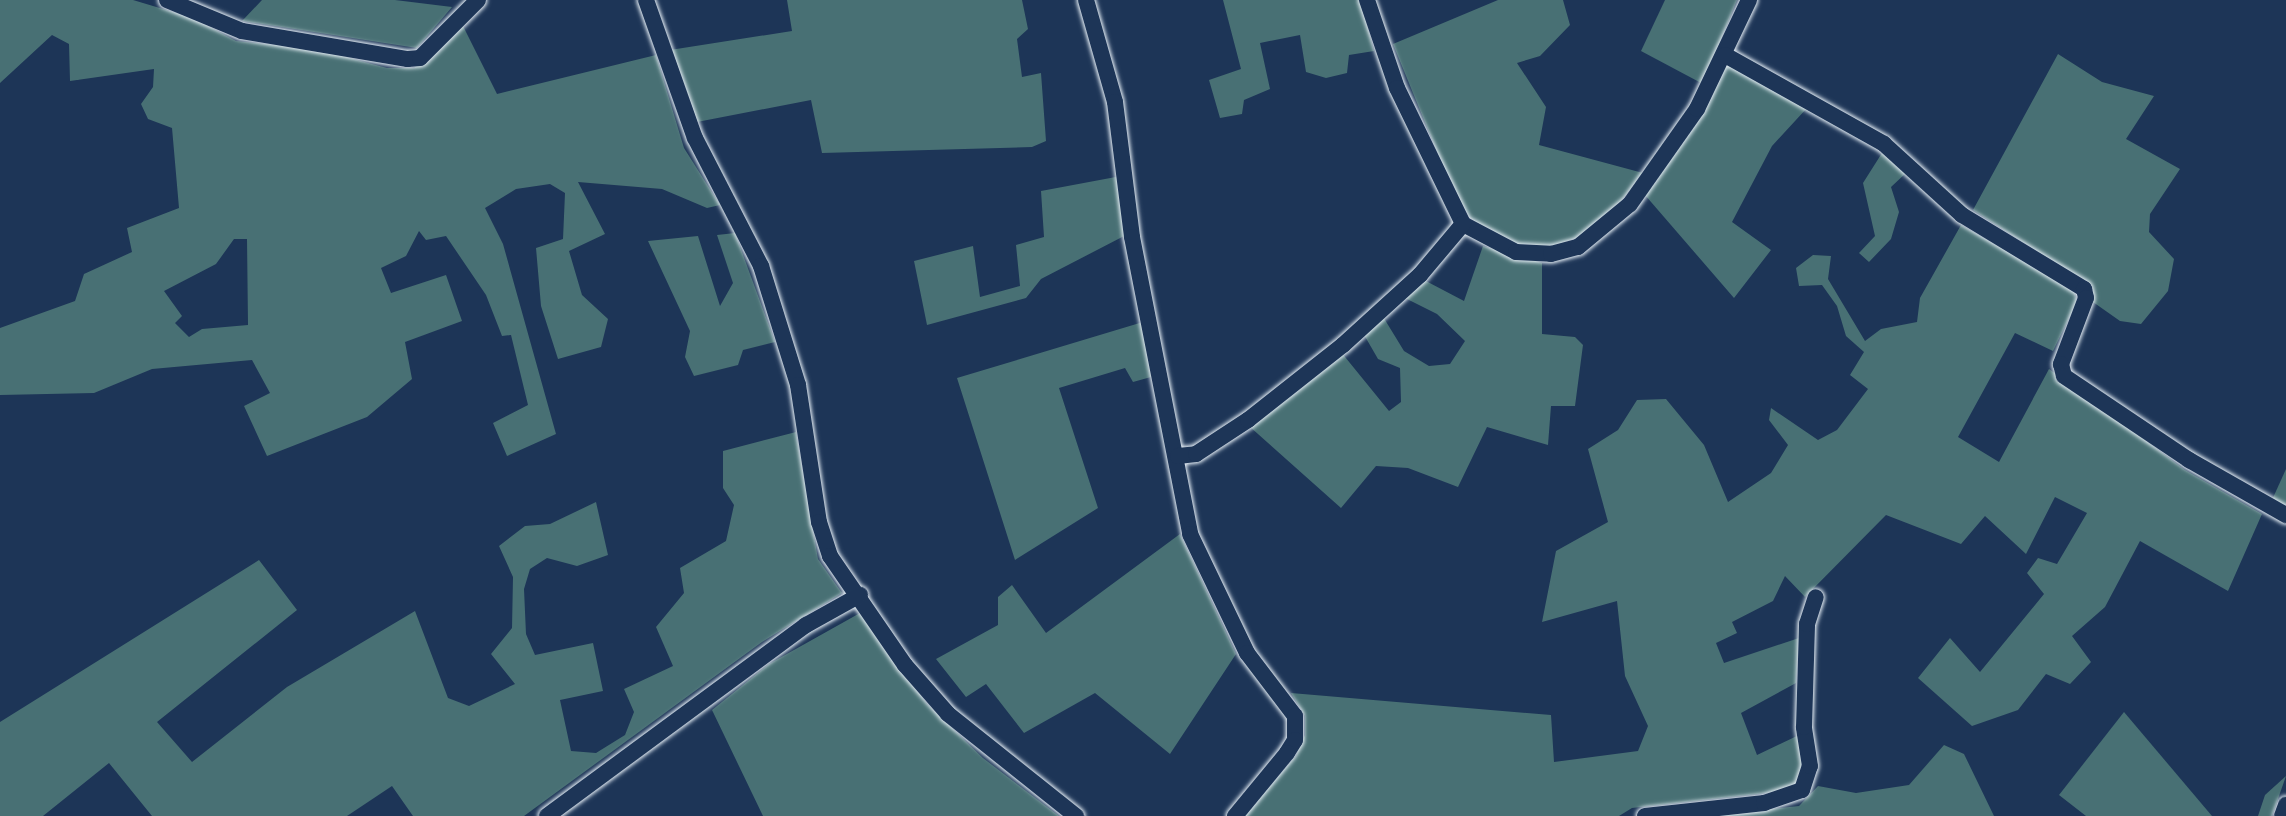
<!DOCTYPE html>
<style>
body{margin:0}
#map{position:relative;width:2286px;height:816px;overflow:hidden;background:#1d3557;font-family:"Comic Neue",sans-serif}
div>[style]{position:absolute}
.green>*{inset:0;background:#487074}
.roads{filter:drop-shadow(0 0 2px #e8f1f8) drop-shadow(0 0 2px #e8f1f8)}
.minor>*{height:16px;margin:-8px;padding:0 8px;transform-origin:8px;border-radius:8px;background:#1d3557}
span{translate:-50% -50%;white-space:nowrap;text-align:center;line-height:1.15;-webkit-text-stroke:4.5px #1d3557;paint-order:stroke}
</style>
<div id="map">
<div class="green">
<div style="clip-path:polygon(evenodd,0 0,133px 0,193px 18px,236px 41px,316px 49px,387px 68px,414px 68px,463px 26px,497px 94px,656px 55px,684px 148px,720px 205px,707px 208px,662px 189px,578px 182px,605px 234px,569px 251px,582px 295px,608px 319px,601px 347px,558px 359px,541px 306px,536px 248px,563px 239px,565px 193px,550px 184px,516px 189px,485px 208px,503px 244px,556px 434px,507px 456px,493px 423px,528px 405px,511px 335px,502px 336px,486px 295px,446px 236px,426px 240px,419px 231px,406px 256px,381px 268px,391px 293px,446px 275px,462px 321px,405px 342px,412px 379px,367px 417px,267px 456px,244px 406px,270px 393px,252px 360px,152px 369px,94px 393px,0 395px,0 328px,75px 301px,84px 274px,132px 252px,127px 228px,179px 208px,172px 128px,148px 119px,141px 104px,153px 87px,154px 69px,70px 81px,69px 44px,52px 35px,0 83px,0 0,234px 239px,247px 239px,248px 325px,202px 329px,189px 337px,175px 323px,182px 316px,164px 291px,216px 264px,234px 239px)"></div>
<div style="clip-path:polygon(262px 0,395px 0,452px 7px,417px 48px,242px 21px)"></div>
<div style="clip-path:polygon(787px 0,1022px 0,1028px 29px,1017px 39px,1022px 77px,1041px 73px,1046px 141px,1032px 147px,822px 153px,811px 100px,697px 122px,670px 50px,792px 31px)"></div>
<div style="clip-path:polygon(1223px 0,1360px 0,1374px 51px,1349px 55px,1347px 73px,1326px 78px,1306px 72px,1300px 35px,1260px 43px,1270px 89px,1244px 100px,1242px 114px,1220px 118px,1209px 80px,1241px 69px)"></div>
<div style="clip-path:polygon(1498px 0,1563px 0,1570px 25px,1540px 56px,1517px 63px,1546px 107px,1539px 145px,1643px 173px,1613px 211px,1579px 237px,1553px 246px,1522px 246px,1494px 237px,1470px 218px,1451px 186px,1393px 44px)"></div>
<div style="clip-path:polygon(1665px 0,1737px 0,1703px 84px,1641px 51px)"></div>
<div style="clip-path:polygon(2058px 54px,2102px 82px,2154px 96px,2126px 139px,2180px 169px,2150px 214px,2149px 232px,2174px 259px,2168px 291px,2141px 324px,2120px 321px,2093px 302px,2091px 286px,1973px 210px)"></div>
<div style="clip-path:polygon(1726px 62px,1807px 108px,1772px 146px,1732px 222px,1771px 250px,1734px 298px,1645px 195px)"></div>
<div style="clip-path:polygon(1882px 153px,1906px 173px,1891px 187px,1899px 212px,1891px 239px,1869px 262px,1859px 253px,1875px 236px,1863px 183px)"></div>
<div style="clip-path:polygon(1121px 176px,1126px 235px,1041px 279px,1026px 298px,927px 325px,914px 261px,973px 246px,980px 297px,1020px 286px,1016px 245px,1044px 237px,1041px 191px)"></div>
<div style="clip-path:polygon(1961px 225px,2074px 290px,2077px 302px,2053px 351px,2015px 333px,1958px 437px,1999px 462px,2049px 369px,2185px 470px,2262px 514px,2228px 591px,2140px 541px,2105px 607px,2072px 636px,2091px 662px,2070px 684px,2046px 674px,2018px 710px,1972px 726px,1918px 678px,1950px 638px,1980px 672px,2044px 594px,2027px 573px,2038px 558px,2057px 564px,2087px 513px,2055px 497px,2026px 554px,1985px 516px,1961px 544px,1886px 515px,1805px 597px,1785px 576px,1773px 601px,1732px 622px,1737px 633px,1716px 643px,1724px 663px,1799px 638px,1796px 683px,1741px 713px,1757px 755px,1799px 735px,1805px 766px,1794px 790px,1632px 808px,1619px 816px,1244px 816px,1296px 756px,1305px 735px,1305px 716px,1291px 693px,1551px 715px,1554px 762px,1638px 751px,1648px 726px,1625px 676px,1617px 601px,1542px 622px,1556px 551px,1608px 522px,1588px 449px,1618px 430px,1637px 400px,1666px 399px,1704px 445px,1728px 502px,1771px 473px,1788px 445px,1769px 420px,1771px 408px,1818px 440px,1837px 430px,1868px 389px,1850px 375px,1864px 352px,1846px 336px,1837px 306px,1822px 285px,1799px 286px,1796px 268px,1813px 255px,1831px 256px,1828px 279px,1865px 341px,1881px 329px,1917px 322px,1920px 298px)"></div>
<div style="clip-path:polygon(735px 233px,775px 342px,743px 350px,738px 365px,694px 376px,685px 357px,690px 331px,648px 241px,698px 236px,720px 306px,733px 283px,717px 235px)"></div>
<div style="clip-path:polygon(1483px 246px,1542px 263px,1542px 334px,1575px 337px,1583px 345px,1575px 406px,1551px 406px,1548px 445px,1487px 427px,1458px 487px,1408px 468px,1376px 466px,1341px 508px,1249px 426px,1341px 352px,1389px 411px,1401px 402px,1400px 368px,1378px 359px,1363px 333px,1382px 315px,1404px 351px,1429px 366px,1450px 364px,1465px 341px,1437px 314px,1405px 298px,1424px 280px,1464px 301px)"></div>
<div style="clip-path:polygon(1143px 322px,1151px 377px,1133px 382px,1125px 368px,1059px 388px,1098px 508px,1015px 560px,957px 378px)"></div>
<div style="clip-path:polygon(796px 432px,818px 559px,842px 593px,762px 642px,524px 816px,413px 816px,392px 786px,347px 816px,152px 816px,109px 763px,43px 816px,0 816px,0 722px,259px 560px,297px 610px,157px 722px,192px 762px,287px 687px,415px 611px,448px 698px,469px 706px,515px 684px,491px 654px,512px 628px,513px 577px,499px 546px,525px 526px,550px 524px,596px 502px,608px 555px,577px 566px,547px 558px,530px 569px,524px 589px,526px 634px,535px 655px,593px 643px,603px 691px,560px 700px,571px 751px,596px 753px,625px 735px,634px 712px,624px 689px,673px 666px,656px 627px,684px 593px,680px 568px,726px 541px,734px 505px,723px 488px,723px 451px)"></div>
<div style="clip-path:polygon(2286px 469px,2286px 506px,2272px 500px)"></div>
<div style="clip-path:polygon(1180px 534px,1236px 654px,1170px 754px,1095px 693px,1024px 733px,986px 684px,966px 697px,936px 659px,998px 625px,998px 597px,1012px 585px,1046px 633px)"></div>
<div style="clip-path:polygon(860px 613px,927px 704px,983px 758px,1059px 816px,763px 816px,712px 710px,769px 664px)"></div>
<div style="clip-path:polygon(2124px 712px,2212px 816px,2086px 816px,2059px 795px)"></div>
<div style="clip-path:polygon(1944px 745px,1964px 754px,1994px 816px,1706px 816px,1799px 806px,1818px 786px,1856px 793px,1909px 785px)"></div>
<div style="clip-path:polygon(2286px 776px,2272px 816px,2258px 816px,2265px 795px)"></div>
</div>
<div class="roads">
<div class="minor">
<div style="left:167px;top:0;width:81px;rotate:22.5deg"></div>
<div style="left:242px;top:31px;width:168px;rotate:9.6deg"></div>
<div style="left:408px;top:59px;width:12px;rotate:-5deg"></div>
<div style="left:420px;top:58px;width:82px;rotate:-45deg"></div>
<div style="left:646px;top:0;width:146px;rotate:70.5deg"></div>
<div style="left:695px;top:138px;width:144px;rotate:62.7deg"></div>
<div style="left:761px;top:266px;width:125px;rotate:72.7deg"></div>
<div style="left:798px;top:385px;width:139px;rotate:81.3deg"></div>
<div style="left:819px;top:522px;width:36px;rotate:72deg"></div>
<div style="left:830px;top:556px;width:132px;rotate:55.5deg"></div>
<div style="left:905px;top:665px;width:65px;rotate:48.7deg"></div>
<div style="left:948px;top:714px;width:164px;rotate:38.6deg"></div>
<div style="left:1086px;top:0;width:106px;rotate:74.1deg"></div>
<div style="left:1115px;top:102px;width:136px;rotate:82.8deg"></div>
<div style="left:1132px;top:237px;width:303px;rotate:78.9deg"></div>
<div style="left:1190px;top:534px;width:132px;rotate:64.4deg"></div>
<div style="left:1247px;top:653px;width:79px;rotate:52.7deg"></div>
<div style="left:1295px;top:716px;width:24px;rotate:90deg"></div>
<div style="left:1295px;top:740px;width:15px;rotate:122deg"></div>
<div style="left:1287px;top:753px;width:82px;rotate:129.5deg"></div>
<div style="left:1367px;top:0;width:93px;rotate:71.2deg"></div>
<div style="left:1397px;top:88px;width:151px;rotate:64.1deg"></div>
<div style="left:1463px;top:224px;width:60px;rotate:27.8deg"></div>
<div style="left:1516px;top:252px;width:35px;rotate:3deg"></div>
<div style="left:1551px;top:254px;width:28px;rotate:-15deg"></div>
<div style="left:1578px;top:247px;width:67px;rotate:-39.6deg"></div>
<div style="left:1630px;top:204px;width:116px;rotate:-54.8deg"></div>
<div style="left:1697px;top:109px;width:121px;rotate:-64.5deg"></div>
<div style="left:1725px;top:55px;width:182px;rotate:29.2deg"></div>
<div style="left:1884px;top:144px;width:105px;rotate:42.3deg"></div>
<div style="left:1962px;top:215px;width:143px;rotate:31.2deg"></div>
<div style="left:2084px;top:289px;width:9px;rotate:77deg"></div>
<div style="left:2086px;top:298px;width:71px;rotate:110.7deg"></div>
<div style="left:2061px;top:364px;width:12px;rotate:76deg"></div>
<div style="left:2064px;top:376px;width:151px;rotate:33.9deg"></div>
<div style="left:2189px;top:460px;width:112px;rotate:29.6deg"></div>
<div style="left:1178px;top:456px;width:18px;rotate:-6deg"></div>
<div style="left:1196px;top:454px;width:62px;rotate:-33.2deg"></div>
<div style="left:1248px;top:420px;width:121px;rotate:-38.3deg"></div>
<div style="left:1343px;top:345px;width:104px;rotate:-42.3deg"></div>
<div style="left:1420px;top:275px;width:67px;rotate:-49.9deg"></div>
<div style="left:547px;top:816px;width:322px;rotate:-36.4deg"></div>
<div style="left:806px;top:625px;width:62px;rotate:-29.1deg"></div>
<div style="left:1645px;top:816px;width:120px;rotate:-6.2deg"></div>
<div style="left:1764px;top:803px;width:40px;rotate:-18.9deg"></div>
<div style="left:1802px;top:790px;width:25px;rotate:-72deg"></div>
<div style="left:1810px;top:766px;width:39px;rotate:-99deg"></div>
<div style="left:1804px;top:727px;width:103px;rotate:-88.3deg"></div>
<div style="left:1807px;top:624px;width:28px;rotate:-72deg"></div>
<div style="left:2282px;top:816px;width:12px;rotate:-70deg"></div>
</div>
</div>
</div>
